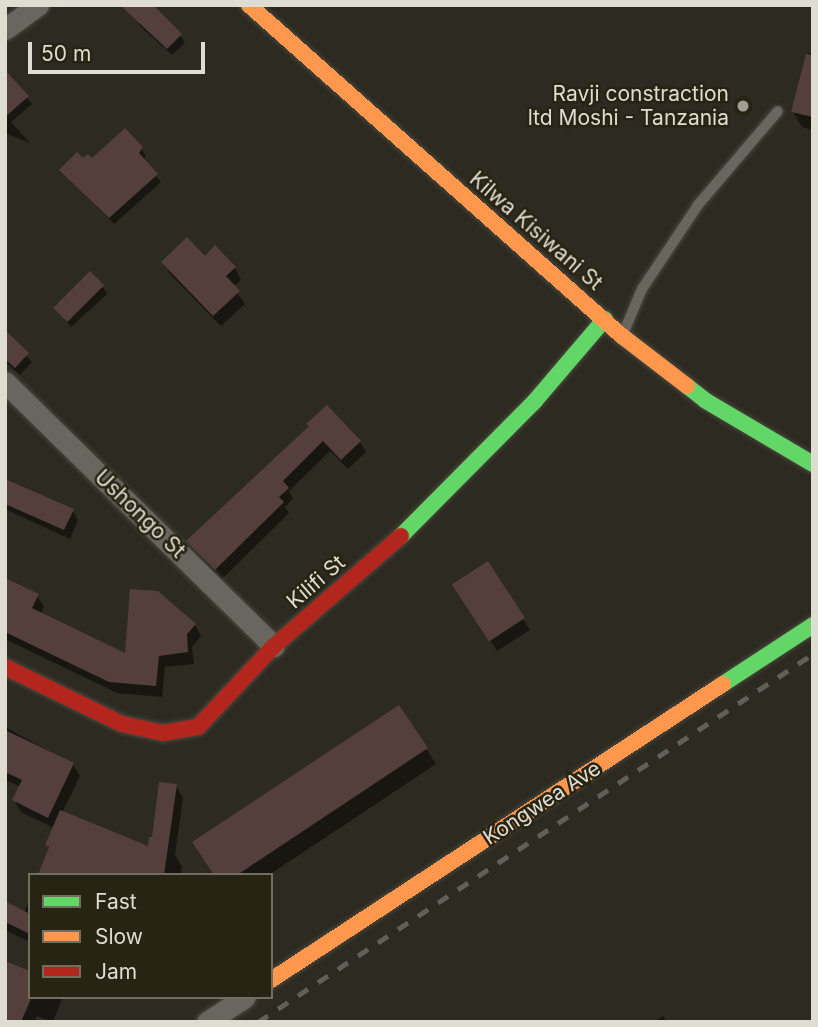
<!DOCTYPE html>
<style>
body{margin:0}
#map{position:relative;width:818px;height:1027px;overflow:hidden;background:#2d2a21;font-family:Inter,sans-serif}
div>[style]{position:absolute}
.shadow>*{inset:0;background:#0007}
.building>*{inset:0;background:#543f3c;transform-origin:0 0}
.roads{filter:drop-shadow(0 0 2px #49473e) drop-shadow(0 0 2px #49473e)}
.lane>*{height:10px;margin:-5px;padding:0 5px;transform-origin:5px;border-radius:5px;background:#68665f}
.street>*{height:21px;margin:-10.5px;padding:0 10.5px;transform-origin:10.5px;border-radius:10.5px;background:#68665f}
.fast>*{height:16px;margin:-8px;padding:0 8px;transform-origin:8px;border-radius:8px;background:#63d668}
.slow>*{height:16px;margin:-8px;padding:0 8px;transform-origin:8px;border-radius:8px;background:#ff974d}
.jam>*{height:16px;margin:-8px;padding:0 8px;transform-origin:8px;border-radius:8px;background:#b3261e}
.rail>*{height:5px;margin-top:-2.5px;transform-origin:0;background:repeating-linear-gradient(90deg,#616058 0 12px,transparent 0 24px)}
.dots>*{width:19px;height:19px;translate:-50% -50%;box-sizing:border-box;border:4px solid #282413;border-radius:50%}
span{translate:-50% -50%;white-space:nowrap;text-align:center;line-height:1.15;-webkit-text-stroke:5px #282413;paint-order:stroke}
.poi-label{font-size:21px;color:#dfddd1}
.right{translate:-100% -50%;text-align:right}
.street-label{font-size:21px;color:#dfddd1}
.frame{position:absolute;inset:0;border:7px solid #dfddd1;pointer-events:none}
.legend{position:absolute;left:28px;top:873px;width:245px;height:126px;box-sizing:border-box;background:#282413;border:2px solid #716e5f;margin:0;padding:9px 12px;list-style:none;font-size:21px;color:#dfddd1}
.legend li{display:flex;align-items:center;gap:14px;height:35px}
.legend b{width:35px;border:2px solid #716e5f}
.scale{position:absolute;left:28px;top:42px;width:177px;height:32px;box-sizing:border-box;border:4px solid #dfddd1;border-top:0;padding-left:9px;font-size:21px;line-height:24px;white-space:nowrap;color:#dfddd1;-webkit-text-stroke:5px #282413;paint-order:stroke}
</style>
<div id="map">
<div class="shadow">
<div style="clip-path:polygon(127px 5px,180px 35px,185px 43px,172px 55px,142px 28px)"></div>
<div style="clip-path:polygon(808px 53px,813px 54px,813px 130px,802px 127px,793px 112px)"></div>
<div style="clip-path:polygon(5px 72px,32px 104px,11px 122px,30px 143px,5px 133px)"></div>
<div style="clip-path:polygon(141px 148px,146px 156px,143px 160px,161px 182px,114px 224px,61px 171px,83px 161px)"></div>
<div style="clip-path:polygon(205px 258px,235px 268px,241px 280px,233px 287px,245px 304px,221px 326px,170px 274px,164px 262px)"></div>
<div style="clip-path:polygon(102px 286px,107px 294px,71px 327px,55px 306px)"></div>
<div style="clip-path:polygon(5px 333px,32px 362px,20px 375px,5px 361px)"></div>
<div style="clip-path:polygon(310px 427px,360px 442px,366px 452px,348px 469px,330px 451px,289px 491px,293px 499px,285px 507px,289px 513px,222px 579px,188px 542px)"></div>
<div style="clip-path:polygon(5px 479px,72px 510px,78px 520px,70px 539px,5px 509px)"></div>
<div style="clip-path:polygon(5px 580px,37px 596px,44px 607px,41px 614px,126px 655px,195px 625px,201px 636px,192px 647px,194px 664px,165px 667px,162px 697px,117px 693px,5px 639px)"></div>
<div style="clip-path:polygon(461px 596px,523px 619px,530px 630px,497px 651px)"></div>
<div style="clip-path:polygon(399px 707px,436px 764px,269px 875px,214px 875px)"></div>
<div style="clip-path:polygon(5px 727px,73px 764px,80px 776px,62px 813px,149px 849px,176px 786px,183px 798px,175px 855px,182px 867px,181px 875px,40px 875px,50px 850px,47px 845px,54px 828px,21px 812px,14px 800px,21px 787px,5px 780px)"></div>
<div style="clip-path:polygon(30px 898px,30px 942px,5px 930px,5px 903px,24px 913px)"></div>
<div style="clip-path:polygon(30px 997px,63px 997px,53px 1022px,37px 1016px,34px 1022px,5px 1022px)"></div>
<div style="clip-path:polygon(663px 1016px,667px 1022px,654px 1022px)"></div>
</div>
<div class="building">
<div style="clip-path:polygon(120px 5px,153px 5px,182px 34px,167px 49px)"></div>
<div style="clip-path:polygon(806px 54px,813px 55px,813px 117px,791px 112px)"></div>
<div style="clip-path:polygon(5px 70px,29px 96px,5px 117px)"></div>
<div style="clip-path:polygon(125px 128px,143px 147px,139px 153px,158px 174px,109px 218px,59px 170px,77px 152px,83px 158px,88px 154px,92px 158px)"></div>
<div style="clip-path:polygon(187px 237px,205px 256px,215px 245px,236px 267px,226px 276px,240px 291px,213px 316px,161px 262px)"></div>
<div style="left:90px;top:271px;width:20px;height:52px;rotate:45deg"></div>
<div style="clip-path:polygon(5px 330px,29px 353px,15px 368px,5px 359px)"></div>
<div style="clip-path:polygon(327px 405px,361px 441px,341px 460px,323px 441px,283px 481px,289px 488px,279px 497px,284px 502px,215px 570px,186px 541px,309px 426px,306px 424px)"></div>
<div style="clip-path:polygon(5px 479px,74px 509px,64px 530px,5px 504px)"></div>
<div style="left:488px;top:561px;width:68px;height:43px;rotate:57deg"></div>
<div style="clip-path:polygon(5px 578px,39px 594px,32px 608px,125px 653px,130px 589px,158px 591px,196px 624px,187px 634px,188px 652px,159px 656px,156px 686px,109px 682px,5px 632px)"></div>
<div style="clip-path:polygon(399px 705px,428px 748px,237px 875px,214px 875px,192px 842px)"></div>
<div style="clip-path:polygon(5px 730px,74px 763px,48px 818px,12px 800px,22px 780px,5px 772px)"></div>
<div style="clip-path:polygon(159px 782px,177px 784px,164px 875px,38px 875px,49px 847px,45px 845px,60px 810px,148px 846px,149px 837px,152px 837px)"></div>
<div style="clip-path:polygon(5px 901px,30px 914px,30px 934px,5px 922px)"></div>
<div style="clip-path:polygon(5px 961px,30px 971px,30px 1001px,21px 1022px,5px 1022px)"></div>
</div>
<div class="roads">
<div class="lane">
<div style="left:623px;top:334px;width:49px;rotate:-67.1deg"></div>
<div style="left:642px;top:289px;width:101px;rotate:-56.3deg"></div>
<div style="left:698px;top:205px;width:123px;rotate:-49.6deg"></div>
</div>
<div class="street">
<div style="left:5px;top:29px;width:41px;rotate:-36deg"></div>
<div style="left:5px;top:382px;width:377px;rotate:44.5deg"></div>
<div style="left:207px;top:1022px;width:45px;rotate:-33.3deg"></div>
</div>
<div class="fast">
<div style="left:687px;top:386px;width:24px;rotate:38deg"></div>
<div style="left:706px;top:401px;width:124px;rotate:30.5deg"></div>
<div style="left:401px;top:536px;width:189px;rotate:-45.2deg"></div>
<div style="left:534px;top:402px;width:109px;rotate:-49.5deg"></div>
<div style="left:723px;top:684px;width:108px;rotate:-33.2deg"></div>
</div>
<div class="slow">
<div style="left:249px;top:5px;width:499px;rotate:41.6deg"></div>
<div style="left:622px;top:336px;width:82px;rotate:37.6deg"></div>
<div style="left:271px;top:980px;width:540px;rotate:-33.22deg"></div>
</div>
<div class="jam">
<div style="left:5px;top:667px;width:130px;rotate:26deg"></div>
<div style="left:122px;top:724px;width:42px;rotate:12.4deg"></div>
<div style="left:163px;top:733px;width:36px;rotate:-10deg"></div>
<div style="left:198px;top:727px;width:111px;rotate:-46.8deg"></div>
<div style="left:274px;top:646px;width:168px;rotate:-40.9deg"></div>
</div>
</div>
<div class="rail">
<div style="left:258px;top:1022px;width:666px;rotate:-33.55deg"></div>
</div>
<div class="dots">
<div style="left:743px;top:106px;background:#a19e93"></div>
</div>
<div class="poi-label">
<span class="right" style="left:729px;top:106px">Ravji constraction<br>ltd Moshi - Tanzania</span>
</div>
<div class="street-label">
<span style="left:536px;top:231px;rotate:41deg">Kilwa Kisiwani St</span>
<span style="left:140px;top:514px;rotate:44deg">Ushongo St</span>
<span style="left:316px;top:582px;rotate:-41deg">Kilifi St</span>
<span style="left:542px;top:803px;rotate:-33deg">Kongwea Ave</span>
</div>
<div class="frame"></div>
<ul class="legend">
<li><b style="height:9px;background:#63d668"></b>Fast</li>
<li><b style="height:9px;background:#ff974d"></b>Slow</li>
<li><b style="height:9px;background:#b3261e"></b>Jam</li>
</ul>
<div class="scale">50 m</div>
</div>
